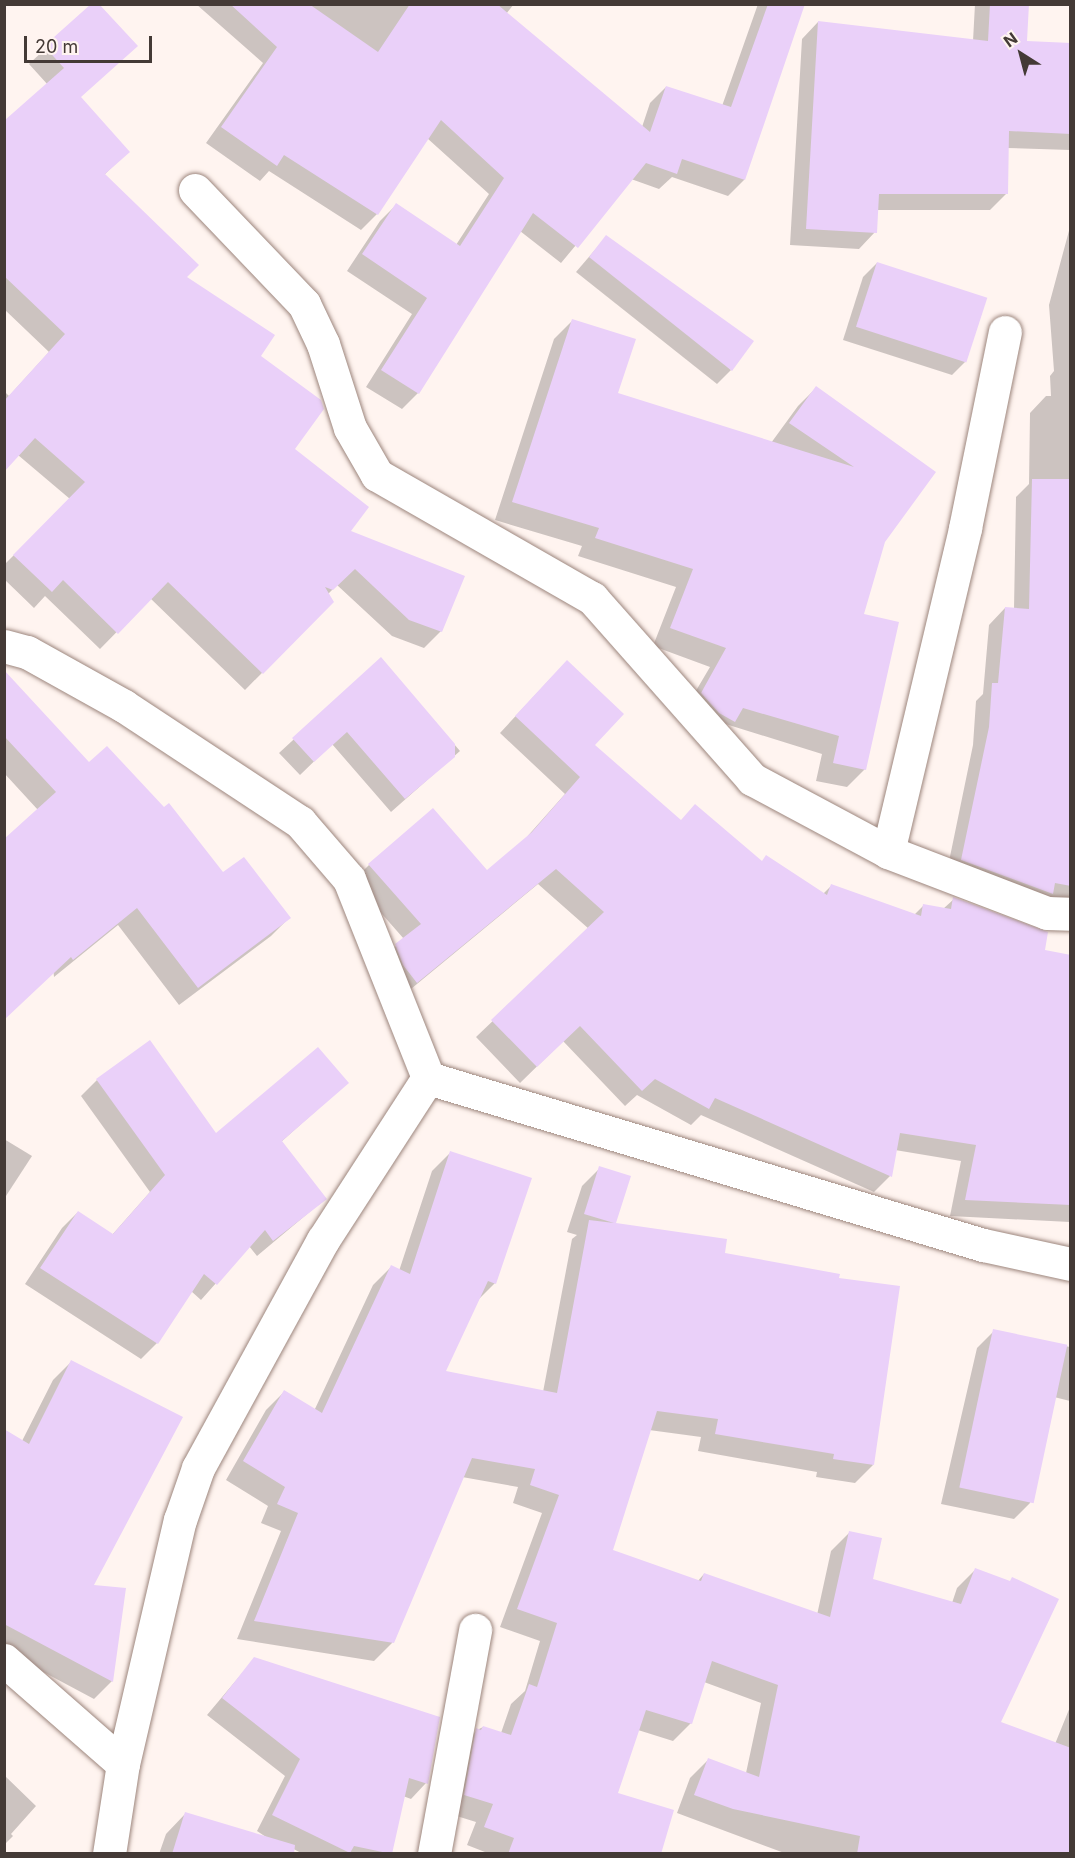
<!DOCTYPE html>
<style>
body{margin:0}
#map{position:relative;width:1075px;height:1858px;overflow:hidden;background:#fff4f0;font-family:Inter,sans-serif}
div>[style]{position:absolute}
.shadow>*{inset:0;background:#0003}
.building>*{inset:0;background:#ead0f9;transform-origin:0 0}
.roads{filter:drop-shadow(0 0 2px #9d867d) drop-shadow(0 0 2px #9d867d)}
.minor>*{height:33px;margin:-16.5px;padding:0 16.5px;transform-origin:16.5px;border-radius:16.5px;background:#fff}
span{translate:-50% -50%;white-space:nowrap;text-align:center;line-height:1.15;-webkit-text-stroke:6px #fff4f0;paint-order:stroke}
.frame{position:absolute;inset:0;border:6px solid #443a36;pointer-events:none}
.north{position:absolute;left:991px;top:24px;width:60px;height:60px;-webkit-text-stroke:4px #fff4f0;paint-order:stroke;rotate:324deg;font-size:16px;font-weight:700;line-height:24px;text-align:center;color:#443a36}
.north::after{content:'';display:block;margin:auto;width:21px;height:27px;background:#443a36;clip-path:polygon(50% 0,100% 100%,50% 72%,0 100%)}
.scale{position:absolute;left:24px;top:36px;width:128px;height:27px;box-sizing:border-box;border:3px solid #443a36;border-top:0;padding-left:8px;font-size:18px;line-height:21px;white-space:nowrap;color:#443a36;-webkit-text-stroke:4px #fff4f0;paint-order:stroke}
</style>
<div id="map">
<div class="shadow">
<div style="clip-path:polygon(93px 4px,80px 98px,128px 152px,104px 175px,185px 277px,259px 356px,293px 449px,348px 531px,441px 631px,424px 648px,392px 636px,337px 585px,328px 594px,332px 602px,245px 690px,150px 598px,100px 649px,45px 596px,34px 608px,4px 579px,4px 565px,70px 499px,18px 455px,4px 470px,4px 391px,9px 396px,49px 352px,4px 309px,4px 123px,48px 85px,29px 64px)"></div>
<div style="clip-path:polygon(196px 4px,514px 4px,506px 14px,642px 127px,650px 103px,666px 87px,722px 106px,758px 4px,803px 4px,744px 180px,728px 196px,672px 177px,659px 189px,631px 179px,561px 263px,520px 231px,418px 393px,402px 409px,366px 387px,412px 314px,347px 271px,380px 221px,396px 205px,456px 245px,489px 194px,427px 138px,377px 214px,361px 230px,269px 171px,260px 181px,206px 143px,263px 63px)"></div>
<div style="clip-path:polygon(975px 4px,1027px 4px,1026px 42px,1070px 44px,1070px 150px,1007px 148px,1007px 193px,990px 210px,876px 210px,875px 232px,859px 249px,790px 245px,802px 39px,818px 22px,973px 41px)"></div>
<div style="clip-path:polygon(1070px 227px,1070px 906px,946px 876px,973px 745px,976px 701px,983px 694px,989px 625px,1005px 608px,1014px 609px,1016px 497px,1029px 484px,1030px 413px,1046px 396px,1051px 396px,1050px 376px,1054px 371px,1049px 305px)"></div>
<div style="clip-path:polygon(606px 237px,731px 370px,717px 384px,576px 272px)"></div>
<div style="clip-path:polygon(877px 263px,966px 361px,952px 375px,843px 340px,863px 277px)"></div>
<div style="clip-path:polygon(572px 321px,617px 394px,771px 443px,798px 406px,816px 388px,934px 472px,884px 541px,862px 615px,865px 769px,847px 787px,816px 781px,822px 754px,684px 711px,710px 667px,653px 646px,676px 587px,578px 556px,582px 546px,495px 520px,554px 339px)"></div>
<div style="clip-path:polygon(381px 659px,460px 751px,391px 812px,332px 744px,300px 775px,279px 753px)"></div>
<div style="clip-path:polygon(551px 678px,593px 745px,680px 821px,823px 894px,831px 886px,914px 915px,924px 905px,943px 909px,954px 899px,1043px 951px,1070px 1053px,1070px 1222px,950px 1216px,961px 1161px,895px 1150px,890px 1176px,874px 1192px,701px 1115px,691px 1125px,637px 1095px,625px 1106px,563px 1041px,520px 1083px,476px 1037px,589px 929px,538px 884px,400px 998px,379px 961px,404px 939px,353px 881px,369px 865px,487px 872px,525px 839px,565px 794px,500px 733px)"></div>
<div style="clip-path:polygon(4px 679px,89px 764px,223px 874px,289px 918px,271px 936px,179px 1005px,118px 925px,54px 977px,38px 810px,4px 773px)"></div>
<div style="clip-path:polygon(97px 1080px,216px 1135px,347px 1083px,281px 1142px,325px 1199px,257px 1256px,249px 1246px,201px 1300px,191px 1291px,157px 1343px,141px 1359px,25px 1284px,62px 1228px,78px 1212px,112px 1235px,150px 1192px,81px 1096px)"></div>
<div style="clip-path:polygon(4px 1139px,32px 1156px,4px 1199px)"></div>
<div style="clip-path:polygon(450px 1153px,495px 1283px,478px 1300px,444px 1372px,543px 1392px,572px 1239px,577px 1235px,567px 1232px,582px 1186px,600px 1168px,629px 1177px,614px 1225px,723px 1254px,873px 1465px,855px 1483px,816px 1477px,817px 1472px,698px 1451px,701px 1437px,649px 1430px,611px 1551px,697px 1582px,704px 1574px,817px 1615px,831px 1551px,849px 1533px,871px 1580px,952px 1603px,957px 1588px,975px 1570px,999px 1723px,1055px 1744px,1070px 1707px,1070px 1854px,787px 1854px,677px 1813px,690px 1778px,708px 1760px,746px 1773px,761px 1703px,704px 1682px,691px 1723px,673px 1741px,638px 1730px,616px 1794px,659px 1854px,490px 1854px,467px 1845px,476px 1822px,447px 1813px,459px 1748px,477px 1730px,483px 1727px,501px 1733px,511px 1704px,525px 1691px,540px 1641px,500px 1627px,542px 1513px,513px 1503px,518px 1487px,462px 1477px,392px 1643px,374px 1661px,237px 1639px,281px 1531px,261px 1523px,268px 1506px,226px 1480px,266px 1410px,284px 1392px,314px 1411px,373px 1285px,391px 1267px,399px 1271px,432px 1171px)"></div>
<div style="clip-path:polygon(994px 1331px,1070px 1347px,1070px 1401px,1054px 1397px,1030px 1503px,1014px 1519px,941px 1504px,977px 1348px)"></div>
<div style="clip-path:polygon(71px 1362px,92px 1586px,112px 1681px,94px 1699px,4px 1651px,4px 1431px,22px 1441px,53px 1380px)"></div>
<div style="clip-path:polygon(254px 1659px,426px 1783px,411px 1799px,403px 1796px,391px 1854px,303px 1854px,286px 1845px,283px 1854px,159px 1854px,166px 1834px,186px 1813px,269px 1839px,257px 1831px,285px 1776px,207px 1715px)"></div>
<div style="clip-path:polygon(4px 1775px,36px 1806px,11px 1834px,13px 1836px,4px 1845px)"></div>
</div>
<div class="building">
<div style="clip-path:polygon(91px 4px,99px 4px,138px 46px,81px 97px,130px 152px,105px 174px,199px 265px,187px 277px,275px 335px,261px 356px,321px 400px,324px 409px,295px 449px,369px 507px,351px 531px,465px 576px,442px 632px,409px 620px,355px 569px,333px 590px,325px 587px,334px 602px,263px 674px,168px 582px,118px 634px,63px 580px,52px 592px,13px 555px,85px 482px,35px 438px,4px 472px,4px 401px,65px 334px,4px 276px,5px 120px,64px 68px,44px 46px)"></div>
<div style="clip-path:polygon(230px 4px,309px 4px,378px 52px,410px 4px,497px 4px,650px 132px,666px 86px,731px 107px,768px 4px,805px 4px,745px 180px,682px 159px,677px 174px,646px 163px,578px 248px,533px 213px,419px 394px,381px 370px,427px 298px,362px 254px,396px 203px,460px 246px,504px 178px,441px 120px,378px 215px,284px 155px,277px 166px,221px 127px,277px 47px)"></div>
<div style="clip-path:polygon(990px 4px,1029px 4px,1027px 41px,1071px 43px,1071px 134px,1009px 131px,1008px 194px,879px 194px,877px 233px,806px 229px,818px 21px,988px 41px)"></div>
<div style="clip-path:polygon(606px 235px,754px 341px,732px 371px,589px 257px)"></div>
<div style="left:877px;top:262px;width:116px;height:68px;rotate:18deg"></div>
<div style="clip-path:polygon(572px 319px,636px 339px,618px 393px,854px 467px,789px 423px,816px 386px,936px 472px,885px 542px,864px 614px,899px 622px,866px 770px,833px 763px,839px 736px,743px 708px,735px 722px,719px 713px,701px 693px,726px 648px,670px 628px,693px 569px,595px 538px,599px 528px,512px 502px)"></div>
<div style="clip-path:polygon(1032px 479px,1071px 479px,1071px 886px,1055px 883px,1053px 894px,961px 860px,989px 727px,992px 683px,998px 683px,1005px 607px,1029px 609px)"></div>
<div style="clip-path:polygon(381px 657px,455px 744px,455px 757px,405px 799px,347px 732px,314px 762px,292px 738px)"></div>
<div style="clip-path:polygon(567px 660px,624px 714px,595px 745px,681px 820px,695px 804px,762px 861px,766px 855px,827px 895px,831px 884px,921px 916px,923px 904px,951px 909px,953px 897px,1048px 932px,1045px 950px,1071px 955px,1071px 1205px,965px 1200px,976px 1145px,900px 1133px,892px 1177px,715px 1098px,709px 1109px,655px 1079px,642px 1091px,580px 1026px,537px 1067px,491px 1020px,604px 912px,556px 869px,417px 983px,403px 965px,395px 944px,421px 924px,368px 864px,433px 808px,487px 870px,532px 832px,580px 777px,515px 716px)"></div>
<div style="clip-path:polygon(4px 670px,89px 762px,107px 746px,164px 807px,169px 803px,223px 872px,244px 857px,291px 918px,198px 988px,137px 908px,73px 960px,71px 957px,4px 1020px,4px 839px,56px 792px,4px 736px)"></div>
<div style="clip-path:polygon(150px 1040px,216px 1133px,318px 1047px,349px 1083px,282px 1141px,327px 1199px,273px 1241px,265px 1230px,217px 1285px,204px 1274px,158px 1344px,40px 1268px,78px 1211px,113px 1234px,165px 1175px,96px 1079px)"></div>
<div style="clip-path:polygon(450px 1151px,532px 1178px,496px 1284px,488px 1281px,446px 1371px,557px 1393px,589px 1220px,614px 1223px,584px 1214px,599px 1166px,631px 1176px,616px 1223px,727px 1239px,725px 1253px,840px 1274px,839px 1278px,900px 1286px,874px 1465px,833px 1459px,834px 1454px,715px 1434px,718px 1419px,657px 1411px,613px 1550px,701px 1581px,704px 1573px,830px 1617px,849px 1531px,882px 1538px,873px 1579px,961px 1604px,975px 1568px,1010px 1581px,1012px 1577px,1059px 1599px,1001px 1722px,1071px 1748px,1071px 1854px,857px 1854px,860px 1836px,733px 1809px,694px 1795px,708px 1758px,759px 1777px,778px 1685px,712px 1661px,692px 1724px,646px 1710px,618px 1793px,674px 1810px,661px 1854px,508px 1854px,514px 1838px,484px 1827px,493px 1804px,464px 1795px,476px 1728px,481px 1730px,483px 1726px,511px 1735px,529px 1684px,537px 1687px,557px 1623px,517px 1609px,559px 1495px,530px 1485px,535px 1469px,472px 1458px,394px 1643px,254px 1621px,298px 1513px,277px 1504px,285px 1487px,243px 1461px,284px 1390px,322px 1413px,391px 1265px,410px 1274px)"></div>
<div style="left:993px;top:1329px;width:76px;height:162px;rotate:12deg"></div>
<div style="clip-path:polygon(71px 1360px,183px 1417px,94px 1585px,126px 1588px,113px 1682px,4px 1624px,4px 1429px,29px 1444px)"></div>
<div style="clip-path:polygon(254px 1657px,440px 1717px,428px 1784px,409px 1778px,392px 1854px,354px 1846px,350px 1853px,272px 1815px,300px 1759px,222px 1698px)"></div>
<div style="clip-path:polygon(185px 1812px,295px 1845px,294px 1854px,172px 1854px)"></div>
</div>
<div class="roads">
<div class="minor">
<div style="left:195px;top:190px;width:158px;rotate:46.3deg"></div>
<div style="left:304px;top:304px;width:44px;rotate:64.6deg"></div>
<div style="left:323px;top:344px;width:88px;rotate:72.2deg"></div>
<div style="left:350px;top:428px;width:54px;rotate:60.1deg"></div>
<div style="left:377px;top:475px;width:248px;rotate:29.8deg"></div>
<div style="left:592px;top:598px;width:242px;rotate:48.5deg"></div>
<div style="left:752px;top:779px;width:154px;rotate:28.2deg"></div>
<div style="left:888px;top:852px;width:170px;rotate:21deg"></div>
<div style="left:1047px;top:913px;width:23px;rotate:2deg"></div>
<div style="left:4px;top:646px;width:24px;rotate:15deg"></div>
<div style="left:27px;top:652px;width:111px;rotate:29.1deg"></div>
<div style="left:124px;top:706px;width:211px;rotate:33.4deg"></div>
<div style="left:300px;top:822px;width:75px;rotate:49.3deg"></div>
<div style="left:349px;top:879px;width:214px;rotate:68.3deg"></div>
<div style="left:888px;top:852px;width:333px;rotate:-76.6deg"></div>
<div style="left:965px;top:528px;width:200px;rotate:-78.5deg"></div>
<div style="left:428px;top:1078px;width:580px;rotate:16.75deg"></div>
<div style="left:983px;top:1245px;width:89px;rotate:12.3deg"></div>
<div style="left:4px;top:1660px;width:158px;rotate:41.2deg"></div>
<div style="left:109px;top:1854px;width:91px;rotate:-81.2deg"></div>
<div style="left:123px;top:1764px;width:251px;rotate:-76.9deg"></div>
<div style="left:180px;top:1520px;width:55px;rotate:-70.9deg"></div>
<div style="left:198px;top:1468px;width:260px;rotate:-61.3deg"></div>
<div style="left:323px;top:1240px;width:193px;rotate:-57.1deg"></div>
<div style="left:434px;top:1854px;width:228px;rotate:-79.6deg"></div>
</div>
</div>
<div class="frame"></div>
<div class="north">N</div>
<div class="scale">20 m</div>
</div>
